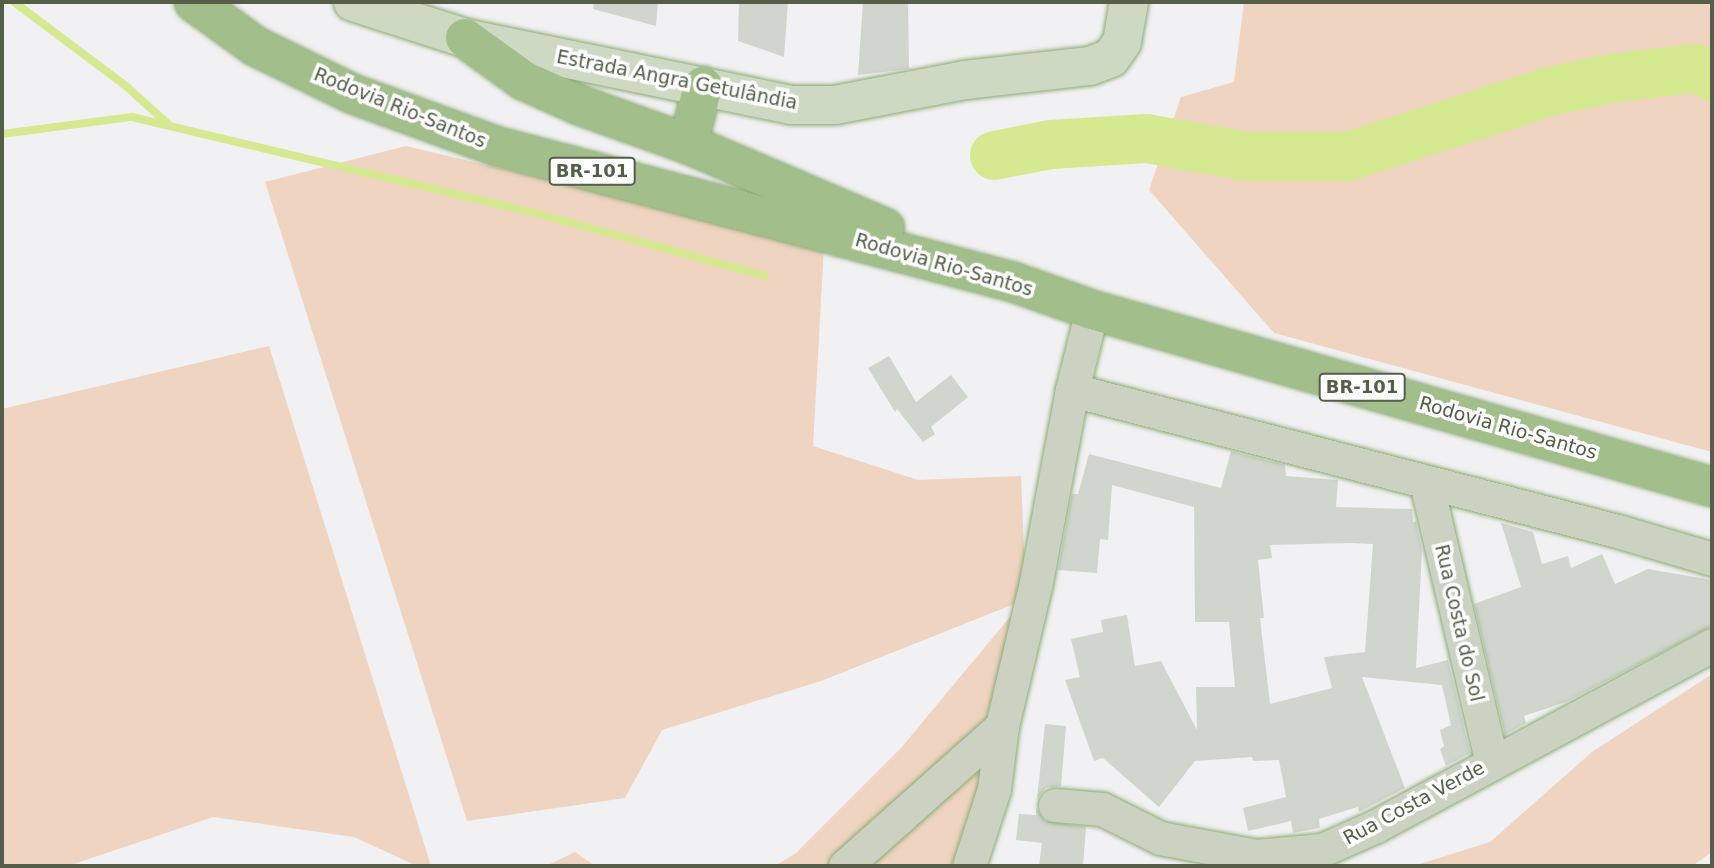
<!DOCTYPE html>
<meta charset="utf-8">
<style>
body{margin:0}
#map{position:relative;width:1714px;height:868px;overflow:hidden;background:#f1f1f3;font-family:"DejaVu Sans",sans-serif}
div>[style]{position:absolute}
.green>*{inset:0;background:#efd4c1}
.stream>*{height:8px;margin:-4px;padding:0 4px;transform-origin:4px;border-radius:4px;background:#d5ea90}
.river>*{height:49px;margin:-24.5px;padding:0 24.5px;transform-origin:24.5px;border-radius:24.5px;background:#d5ea90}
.building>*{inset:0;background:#d0d5ce}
.roads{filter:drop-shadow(0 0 2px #8daa75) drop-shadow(0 0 2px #8daa75)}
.street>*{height:33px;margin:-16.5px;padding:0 16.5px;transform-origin:16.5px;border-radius:16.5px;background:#cbd2c2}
.secondary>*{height:38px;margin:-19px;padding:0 19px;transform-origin:19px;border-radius:19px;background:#ced9c4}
.highway>*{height:38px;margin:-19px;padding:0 19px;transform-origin:19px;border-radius:19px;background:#a2be8a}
span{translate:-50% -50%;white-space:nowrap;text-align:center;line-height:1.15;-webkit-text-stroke:7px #fff;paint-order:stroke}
.shield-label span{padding:2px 5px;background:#fff;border:2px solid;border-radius:5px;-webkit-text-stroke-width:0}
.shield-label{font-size:18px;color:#545e49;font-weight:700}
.street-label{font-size:19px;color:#545e49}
.frame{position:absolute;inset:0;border:4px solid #545e49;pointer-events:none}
</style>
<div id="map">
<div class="green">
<div style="clip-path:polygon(1244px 2px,1712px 2px,1712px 452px,1274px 333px,1149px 190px,1181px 97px,1234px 82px)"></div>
<div style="clip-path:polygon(406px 146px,824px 245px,813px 446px,918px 480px,1021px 476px,1026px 600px,988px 866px,775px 866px,796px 853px,901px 748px,1024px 600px,821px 681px,662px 730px,625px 798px,467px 821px,265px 182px)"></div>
<div style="clip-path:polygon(269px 346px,431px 866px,417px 866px,354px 837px,213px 817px,68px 866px,2px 866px,2px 409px)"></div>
<div style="clip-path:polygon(1712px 674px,1712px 852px,1692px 866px,1413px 866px,1490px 842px,1592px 752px)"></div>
<div style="clip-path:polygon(575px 852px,595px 866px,546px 866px)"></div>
</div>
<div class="stream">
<div style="left:14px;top:2px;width:140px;rotate:36.9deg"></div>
<div style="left:126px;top:86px;width:57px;rotate:42.1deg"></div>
<div style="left:2px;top:134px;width:131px;rotate:-7.5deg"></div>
<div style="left:132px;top:117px;width:418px;rotate:13.4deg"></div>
<div style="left:539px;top:214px;width:234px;rotate:15.3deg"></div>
</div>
<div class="river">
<div style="left:994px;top:155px;width:57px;rotate:-11.1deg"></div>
<div style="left:1050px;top:144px;width:96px;rotate:-3.6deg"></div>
<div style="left:1146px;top:138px;width:103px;rotate:10.1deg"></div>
<div style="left:1247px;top:156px;width:100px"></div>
<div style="left:1347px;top:156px;width:212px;rotate:-17.8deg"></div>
<div style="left:1549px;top:91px;width:68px;rotate:-11.8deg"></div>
<div style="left:1616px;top:77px;width:80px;rotate:-6.5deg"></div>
<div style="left:1695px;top:68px;width:19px;rotate:25deg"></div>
</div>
<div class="building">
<div style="clip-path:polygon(594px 2px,658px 2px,656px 26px,593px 9px)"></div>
<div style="clip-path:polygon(739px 2px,788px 2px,784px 57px,738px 41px)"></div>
<div style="clip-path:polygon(863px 2px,908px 2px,909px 69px,858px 75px)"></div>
<div style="clip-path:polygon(889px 356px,916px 402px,951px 375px,968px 397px,931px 427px,935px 434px,923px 442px,897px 409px,895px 412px,868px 368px)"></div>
<div style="clip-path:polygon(evenodd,1231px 451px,1285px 465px,1286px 476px,1338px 480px,1336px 507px,1412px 509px,1413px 522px,1416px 522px,1422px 550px,1416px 668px,1448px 660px,1470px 753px,1446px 766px,1440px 749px,1444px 746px,1440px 730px,1451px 725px,1442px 685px,1362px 677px,1405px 788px,1359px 812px,1358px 807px,1319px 819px,1320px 828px,1293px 833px,1291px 821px,1248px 831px,1243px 808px,1286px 797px,1279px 760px,1253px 761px,1252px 757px,1195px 761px,1159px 807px,1103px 758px,1094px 761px,1065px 680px,1080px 677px,1071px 639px,1103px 632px,1101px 620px,1127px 615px,1135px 666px,1161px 661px,1197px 730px,1196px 687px,1235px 687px,1229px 622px,1195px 622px,1194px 507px,1112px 485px,1108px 540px,1100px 539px,1097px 573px,1058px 570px,1072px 494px,1078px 494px,1089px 454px,1221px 488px,1231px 451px,1350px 543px,1373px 544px,1365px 652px,1324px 657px,1332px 688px,1270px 704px,1260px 618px,1264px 618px,1258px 560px,1272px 558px,1270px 545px,1350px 543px)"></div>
<div style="clip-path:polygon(1501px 523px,1533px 532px,1542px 564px,1568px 556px,1571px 568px,1602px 554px,1615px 584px,1648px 569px,1712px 580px,1712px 626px,1566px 702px,1524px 716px,1526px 723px,1505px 735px,1474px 604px,1521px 587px)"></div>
<div style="clip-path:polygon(1045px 724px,1066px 726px,1061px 786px,1046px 788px,1037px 799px)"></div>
<div style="clip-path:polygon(1036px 808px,1045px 821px,1086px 827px,1083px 866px,1039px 866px,1042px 843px,1016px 840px,1019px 814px,1036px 815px)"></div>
</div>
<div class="roads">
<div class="street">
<div style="left:1092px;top:310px;width:82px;rotate:104deg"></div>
<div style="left:1072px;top:390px;width:567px;rotate:14.5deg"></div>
<div style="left:1621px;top:532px;width:95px;rotate:16.5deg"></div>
<div style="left:1426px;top:482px;width:289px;rotate:76.8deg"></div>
<div style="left:1055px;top:805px;width:47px;rotate:4.9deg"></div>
<div style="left:1102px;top:809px;width:65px;rotate:26.6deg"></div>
<div style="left:1160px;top:838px;width:98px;rotate:10.6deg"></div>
<div style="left:1256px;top:856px;width:66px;rotate:-5.2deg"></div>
<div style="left:1322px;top:850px;width:59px;rotate:-24deg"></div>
<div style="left:1376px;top:826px;width:382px;rotate:-28.3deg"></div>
<div style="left:845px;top:866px;width:210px;rotate:-41.7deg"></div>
<div style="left:1002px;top:726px;width:148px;rotate:-76.7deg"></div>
<div style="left:1036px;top:582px;width:195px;rotate:-79.4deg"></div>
<div style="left:969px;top:866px;width:81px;rotate:-72deg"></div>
<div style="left:994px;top:789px;width:64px;rotate:-82.8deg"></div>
</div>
<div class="secondary">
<div style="left:353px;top:2px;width:118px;rotate:17.8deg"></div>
<div style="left:465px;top:38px;width:332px;rotate:11.6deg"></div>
<div style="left:790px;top:105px;width:45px"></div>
<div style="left:835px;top:105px;width:132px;rotate:-10.9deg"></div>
<div style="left:965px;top:80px;width:126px;rotate:-6.4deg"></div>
<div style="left:1090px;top:66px;width:22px;rotate:-21deg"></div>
<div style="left:1111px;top:58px;width:19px;rotate:-55deg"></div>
<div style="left:1122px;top:42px;width:41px;rotate:-80.1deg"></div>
</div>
<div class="highway">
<div style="left:194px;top:2px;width:75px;rotate:35.8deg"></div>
<div style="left:255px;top:46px;width:109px;rotate:26.1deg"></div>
<div style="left:353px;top:94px;width:155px;rotate:20deg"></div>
<div style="left:499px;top:147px;width:531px;rotate:14.72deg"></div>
<div style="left:1013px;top:282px;width:84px;rotate:19.5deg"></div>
<div style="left:1092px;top:310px;width:645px;rotate:15.93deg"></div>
<div style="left:465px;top:38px;width:72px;rotate:35.9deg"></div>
<div style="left:523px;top:80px;width:61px;rotate:24.1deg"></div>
<div style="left:579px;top:105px;width:116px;rotate:19.7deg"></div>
<div style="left:688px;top:144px;width:214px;rotate:23.1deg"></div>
<div style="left:688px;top:144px;width:60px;rotate:-75.5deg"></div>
</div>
</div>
<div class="shield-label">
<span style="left:592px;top:171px">BR-101</span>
<span style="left:1362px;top:387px">BR-101</span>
</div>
<div class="street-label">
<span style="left:677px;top:80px;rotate:11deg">Estrada Angra Getulândia</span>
<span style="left:400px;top:108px;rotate:22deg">Rodovia Rio-Santos</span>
<span style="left:944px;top:265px;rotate:16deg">Rodovia Rio-Santos</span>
<span style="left:1508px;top:428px;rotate:16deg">Rodovia Rio-Santos</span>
<span style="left:1459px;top:623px;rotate:77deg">Rua Costa do Sol</span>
<span style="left:1414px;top:803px;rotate:-28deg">Rua Costa Verde</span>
</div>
<div class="frame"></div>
</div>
